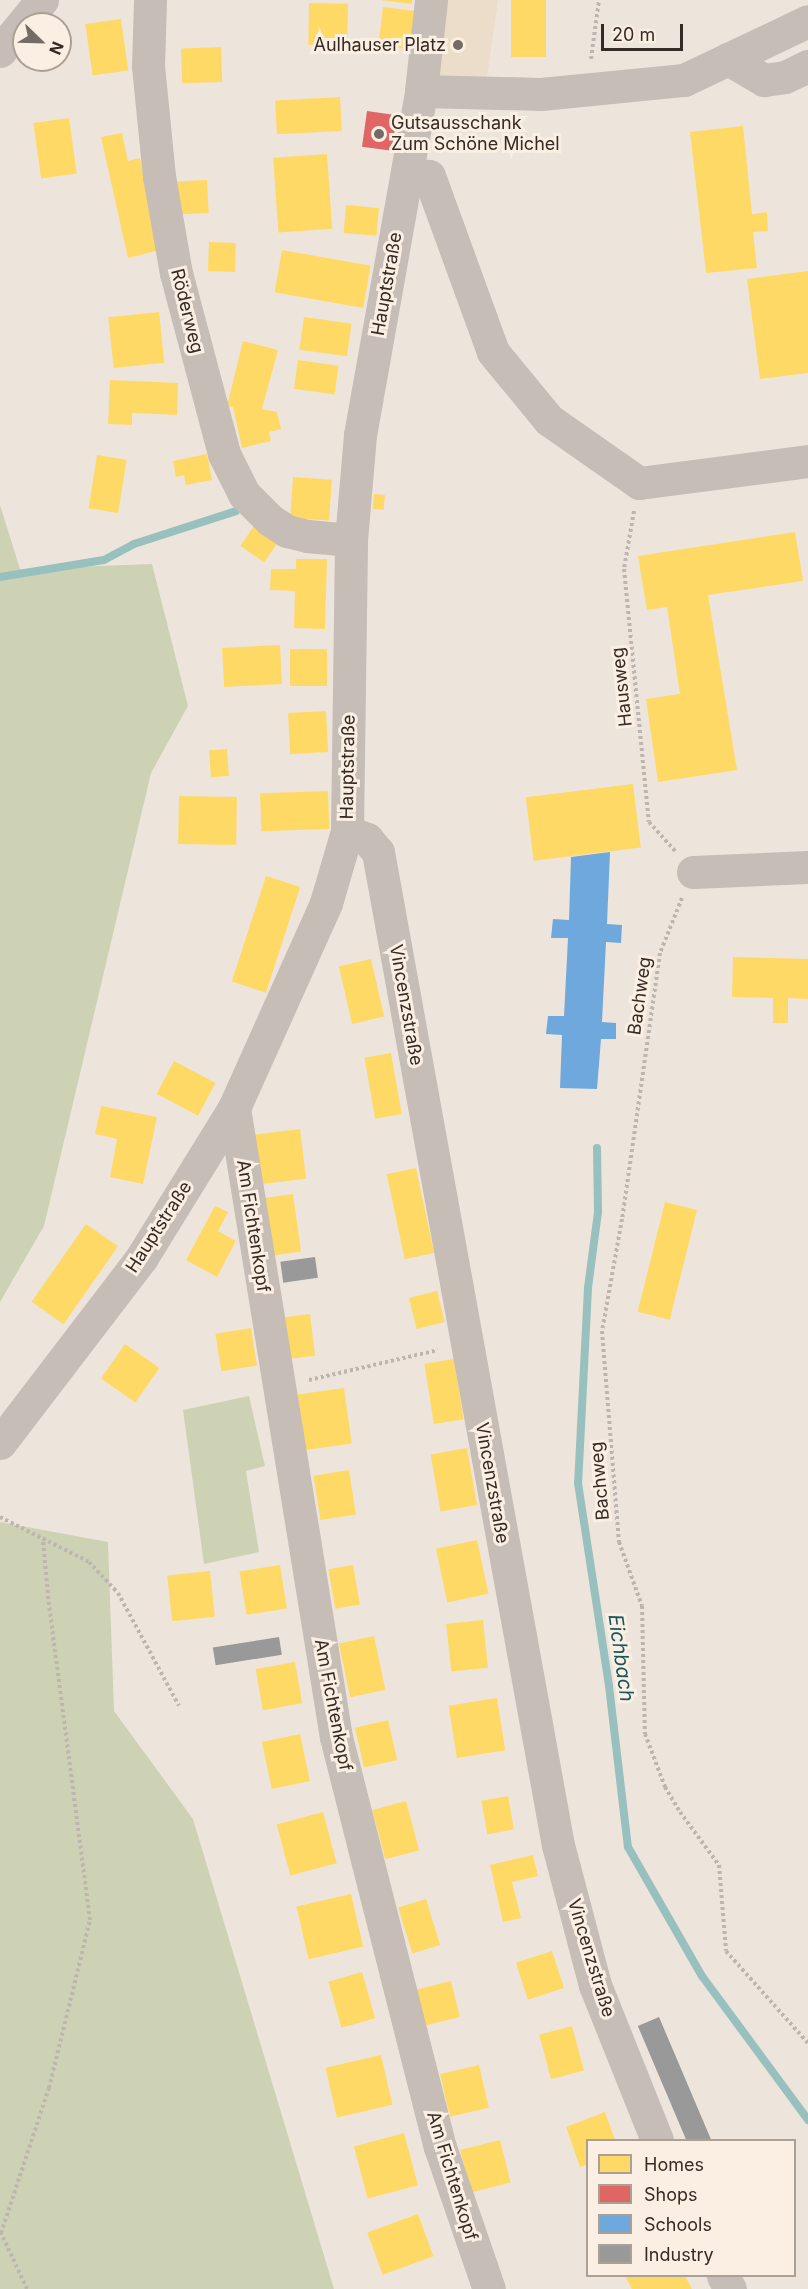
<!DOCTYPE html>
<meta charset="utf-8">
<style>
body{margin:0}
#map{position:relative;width:808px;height:2289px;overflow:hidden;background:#ede5dc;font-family:Inter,sans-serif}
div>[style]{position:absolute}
.green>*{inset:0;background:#ced2b5}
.plaza>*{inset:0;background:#ecddca}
.homes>*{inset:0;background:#ffd966;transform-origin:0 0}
.shops>*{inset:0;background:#e06666;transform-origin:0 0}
.schools>*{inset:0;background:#6fa8dc}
.industry>*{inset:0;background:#999;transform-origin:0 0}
.stream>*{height:8px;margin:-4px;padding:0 4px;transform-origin:4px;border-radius:4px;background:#98c0bf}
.path>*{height:4px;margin-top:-2px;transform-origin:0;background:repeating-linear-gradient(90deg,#beb5af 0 3px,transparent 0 6px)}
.minor>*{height:33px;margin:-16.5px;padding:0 16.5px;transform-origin:16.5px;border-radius:16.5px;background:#c5bdb6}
.dots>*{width:16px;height:16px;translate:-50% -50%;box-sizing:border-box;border:3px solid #faefe2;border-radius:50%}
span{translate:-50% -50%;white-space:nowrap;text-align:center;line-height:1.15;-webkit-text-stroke:6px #faefe2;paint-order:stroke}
.poi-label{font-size:18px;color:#352a25}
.right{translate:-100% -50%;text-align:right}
.left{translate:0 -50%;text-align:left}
.street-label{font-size:18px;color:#352a25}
.water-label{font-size:20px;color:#17565a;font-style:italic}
.legend{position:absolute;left:586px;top:2139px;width:210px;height:138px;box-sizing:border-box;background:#faefe2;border:2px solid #aba096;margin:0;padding:8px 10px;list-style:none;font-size:18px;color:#352a25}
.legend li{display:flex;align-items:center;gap:12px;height:30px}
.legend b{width:30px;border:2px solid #aba096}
.north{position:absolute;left:12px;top:12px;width:60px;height:60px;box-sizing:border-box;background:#faefe2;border:2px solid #aba096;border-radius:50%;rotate:113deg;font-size:16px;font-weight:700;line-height:24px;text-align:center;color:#352a25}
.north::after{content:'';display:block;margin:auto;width:21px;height:27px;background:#756b65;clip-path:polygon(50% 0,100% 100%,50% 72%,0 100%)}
.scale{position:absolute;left:601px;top:24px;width:82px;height:27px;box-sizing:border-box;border:3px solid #352a25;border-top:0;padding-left:8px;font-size:18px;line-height:21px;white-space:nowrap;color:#352a25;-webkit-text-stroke:4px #faefe2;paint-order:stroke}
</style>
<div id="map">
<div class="green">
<div style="clip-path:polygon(0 505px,20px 569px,152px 564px,188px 706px,151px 773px,44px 1226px,0 1302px)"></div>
<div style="clip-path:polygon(249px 1396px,265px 1466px,246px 1471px,259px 1552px,204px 1564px,183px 1410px)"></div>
<div style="clip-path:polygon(0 1522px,108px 1542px,114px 1711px,193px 1819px,334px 2289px,0 2289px)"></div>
</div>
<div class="plaza">
<div style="clip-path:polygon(431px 0,498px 0,485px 92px,421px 91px)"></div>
</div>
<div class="homes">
<div style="clip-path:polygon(381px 0,412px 0,412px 4px)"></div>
<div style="left:511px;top:0;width:35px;height:57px"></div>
<div style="left:309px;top:3px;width:39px;height:42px;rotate:1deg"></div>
<div style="left:383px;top:7px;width:32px;height:39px;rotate:7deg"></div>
<div style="left:121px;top:19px;width:52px;height:36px;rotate:82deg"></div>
<div style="left:221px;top:47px;width:35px;height:40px;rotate:88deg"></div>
<div style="left:340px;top:97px;width:34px;height:65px;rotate:87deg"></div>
<div style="left:69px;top:118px;width:56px;height:36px;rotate:82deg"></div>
<div style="clip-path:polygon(743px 126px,752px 214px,767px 212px,768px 231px,753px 232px,757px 268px,706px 273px,690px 132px)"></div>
<div style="clip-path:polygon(122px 133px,128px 161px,140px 158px,160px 250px,128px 258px,101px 137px)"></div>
<div style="left:327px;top:154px;width:75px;height:54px;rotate:86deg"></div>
<div style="left:207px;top:180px;width:33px;height:31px;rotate:87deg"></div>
<div style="left:346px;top:205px;width:33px;height:28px;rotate:5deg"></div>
<div style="left:209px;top:242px;width:27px;height:29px;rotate:2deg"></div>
<div style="left:282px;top:250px;width:90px;height:43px;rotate:10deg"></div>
<div style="clip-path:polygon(808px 271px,808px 373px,760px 379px,747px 279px)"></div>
<div style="left:159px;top:312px;width:51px;height:51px;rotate:84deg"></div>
<div style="left:304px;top:317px;width:48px;height:33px;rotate:8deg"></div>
<div style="clip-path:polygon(243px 341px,278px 350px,262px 409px,277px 412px,281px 429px,269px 432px,271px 441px,242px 448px,233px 407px,227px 406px)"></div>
<div style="left:298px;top:360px;width:41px;height:29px;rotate:8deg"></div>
<div style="clip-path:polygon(110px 380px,178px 383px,177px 415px,132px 413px,132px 425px,108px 424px)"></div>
<div style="clip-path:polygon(207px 454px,212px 480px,186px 485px,184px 475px,176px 477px,173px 461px)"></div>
<div style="left:97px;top:455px;width:30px;height:54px;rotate:9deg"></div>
<div style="left:293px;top:477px;width:39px;height:41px;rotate:4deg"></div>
<div style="left:374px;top:494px;width:11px;height:15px;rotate:5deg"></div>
<div style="left:254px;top:526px;width:29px;height:24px;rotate:35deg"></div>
<div style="clip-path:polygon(795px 532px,803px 581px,708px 595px,737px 770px,658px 782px,646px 699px,680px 694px,667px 607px,647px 610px,638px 556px)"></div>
<div style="clip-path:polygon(296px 559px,327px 559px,325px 629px,294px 628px,295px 591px,270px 590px,271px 569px,296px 569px)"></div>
<div style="left:280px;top:645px;width:39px;height:58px;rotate:87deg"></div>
<div style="left:327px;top:649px;width:37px;height:37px;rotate:90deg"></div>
<div style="left:326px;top:711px;width:41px;height:38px;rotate:87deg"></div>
<div style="left:227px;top:749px;width:27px;height:18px;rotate:86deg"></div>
<div style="left:633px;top:784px;width:64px;height:108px;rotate:83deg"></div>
<div style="left:328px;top:791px;width:38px;height:68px;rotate:88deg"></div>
<div style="left:179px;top:796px;width:58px;height:48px;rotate:1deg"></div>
<div style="left:266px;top:876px;width:36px;height:111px;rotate:18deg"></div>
<div style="clip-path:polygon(733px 957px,808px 959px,808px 999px,788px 998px,788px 1023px,773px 1023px,773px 998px,732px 997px)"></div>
<div style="left:371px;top:959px;width:59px;height:33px;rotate:77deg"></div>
<div style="left:391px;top:1053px;width:62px;height:27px;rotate:80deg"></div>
<div style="left:174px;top:1061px;width:47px;height:37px;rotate:28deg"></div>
<div style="clip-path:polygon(101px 1106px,157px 1117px,143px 1184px,110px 1177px,117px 1139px,95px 1134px)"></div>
<div style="left:300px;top:1129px;width:50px;height:49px;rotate:83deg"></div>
<div style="left:416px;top:1168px;width:87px;height:30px;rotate:78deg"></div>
<div style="left:293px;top:1194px;width:58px;height:32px;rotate:82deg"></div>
<div style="left:665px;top:1202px;width:33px;height:113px;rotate:14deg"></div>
<div style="clip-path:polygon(215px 1206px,228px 1212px,218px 1231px,236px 1241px,217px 1277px,186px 1260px)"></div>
<div style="left:86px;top:1224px;width:39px;height:95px;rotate:35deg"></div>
<div style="left:437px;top:1291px;width:32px;height:29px;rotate:76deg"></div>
<div style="left:310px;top:1314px;width:42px;height:32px;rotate:83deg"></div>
<div style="left:251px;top:1328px;width:38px;height:36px;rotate:81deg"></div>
<div style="left:125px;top:1344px;width:42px;height:42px;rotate:35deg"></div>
<div style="left:454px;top:1359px;width:61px;height:30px;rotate:81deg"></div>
<div style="left:344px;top:1388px;width:56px;height:47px;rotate:82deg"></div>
<div style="left:467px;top:1448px;width:58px;height:37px;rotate:80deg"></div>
<div style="left:349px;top:1470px;width:45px;height:36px;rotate:81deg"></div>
<div style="left:477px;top:1540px;width:55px;height:42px;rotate:78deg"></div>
<div style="left:280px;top:1565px;width:44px;height:41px;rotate:81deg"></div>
<div style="left:353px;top:1565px;width:40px;height:25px;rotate:80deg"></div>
<div style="left:210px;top:1571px;width:46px;height:43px;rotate:84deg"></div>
<div style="left:483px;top:1620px;width:48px;height:37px;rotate:84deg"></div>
<div style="left:374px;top:1636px;width:55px;height:36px;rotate:78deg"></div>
<div style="left:295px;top:1662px;width:42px;height:40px;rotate:80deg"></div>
<div style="left:497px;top:1698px;width:53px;height:49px;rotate:81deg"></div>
<div style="left:388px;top:1720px;width:41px;height:34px;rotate:77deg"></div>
<div style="left:300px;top:1734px;width:48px;height:39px;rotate:78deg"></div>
<div style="left:508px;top:1796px;width:34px;height:27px;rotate:80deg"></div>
<div style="left:406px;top:1801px;width:51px;height:35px;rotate:75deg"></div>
<div style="left:323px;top:1812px;width:53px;height:48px;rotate:75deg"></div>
<div style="clip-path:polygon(533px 1855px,538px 1876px,512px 1882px,521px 1918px,503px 1922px,490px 1865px)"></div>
<div style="left:351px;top:1894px;width:54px;height:56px;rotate:77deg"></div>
<div style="left:426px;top:1899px;width:48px;height:29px;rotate:73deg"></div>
<div style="left:552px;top:1951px;width:39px;height:38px;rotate:72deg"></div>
<div style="left:362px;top:1972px;width:48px;height:35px;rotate:74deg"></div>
<div style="left:451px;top:1981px;width:37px;height:36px;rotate:76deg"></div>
<div style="left:572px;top:2026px;width:46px;height:34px;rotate:75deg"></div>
<div style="left:381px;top:2055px;width:51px;height:57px;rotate:77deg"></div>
<div style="left:479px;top:2065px;width:44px;height:40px;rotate:77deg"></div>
<div style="clip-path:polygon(605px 2112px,615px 2140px,588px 2140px,588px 2164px,580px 2167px,566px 2127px)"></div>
<div style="left:404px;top:2133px;width:54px;height:52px;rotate:75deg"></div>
<div style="left:500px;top:2140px;width:44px;height:41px;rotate:76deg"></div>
<div style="left:418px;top:2214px;width:45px;height:54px;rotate:70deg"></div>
<div style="clip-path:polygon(625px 2276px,685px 2276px,692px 2289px,632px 2289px)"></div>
</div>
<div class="shops">
<div style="left:367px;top:111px;width:30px;height:36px;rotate:8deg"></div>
</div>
<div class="schools">
<div style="clip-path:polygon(610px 852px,607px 924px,622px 925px,621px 943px,606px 942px,602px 1022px,616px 1023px,616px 1039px,601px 1039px,597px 1089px,560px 1088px,562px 1035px,546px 1034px,548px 1016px,564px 1016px,568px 938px,551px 938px,553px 919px,569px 920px,571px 857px)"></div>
</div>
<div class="industry">
<div style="left:315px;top:1257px;width:21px;height:35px;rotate:82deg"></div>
<div style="left:279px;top:1637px;width:18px;height:67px;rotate:81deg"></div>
<div style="left:659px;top:2017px;width:134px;height:23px;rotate:67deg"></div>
</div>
<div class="stream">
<div style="left:0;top:577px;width:105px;rotate:-9.3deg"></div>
<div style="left:104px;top:560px;width:34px;rotate:-28deg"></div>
<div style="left:134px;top:544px;width:107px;rotate:-17.9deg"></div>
<div style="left:597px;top:1148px;width:64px;rotate:89.1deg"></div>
<div style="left:598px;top:1212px;width:77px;rotate:97.5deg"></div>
<div style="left:588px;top:1288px;width:195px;rotate:92.9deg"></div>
<div style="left:578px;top:1483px;width:205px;rotate:81.3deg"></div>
<div style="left:609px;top:1686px;width:162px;rotate:83.3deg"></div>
<div style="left:628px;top:1847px;width:149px;rotate:60.2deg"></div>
<div style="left:702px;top:1976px;width:179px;rotate:53.6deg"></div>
</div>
<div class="path">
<div style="left:591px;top:59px;width:60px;rotate:-82.3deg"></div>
<div style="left:634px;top:511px;width:59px;rotate:99.8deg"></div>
<div style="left:624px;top:569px;width:254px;rotate:84.4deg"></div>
<div style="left:649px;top:822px;width:39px;rotate:48deg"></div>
<div style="left:682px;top:898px;width:59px;rotate:111.8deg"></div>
<div style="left:660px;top:953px;width:269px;rotate:98.1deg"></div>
<div style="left:622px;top:1219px;width:114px;rotate:100.1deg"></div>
<div style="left:602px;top:1331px;width:212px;rotate:85.4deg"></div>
<div style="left:619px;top:1542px;width:68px;rotate:70.2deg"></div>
<div style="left:642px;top:1606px;width:128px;rotate:88.7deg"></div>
<div style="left:645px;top:1734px;width:57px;rotate:69.3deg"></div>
<div style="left:665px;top:1787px;width:29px;rotate:59deg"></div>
<div style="left:680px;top:1812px;width:66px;rotate:53.7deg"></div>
<div style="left:719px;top:1865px;width:86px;rotate:85.3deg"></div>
<div style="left:726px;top:1951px;width:123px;rotate:48.3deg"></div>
<div style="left:309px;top:1380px;width:132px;rotate:-13.1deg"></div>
<div style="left:0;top:1517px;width:100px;rotate:26.8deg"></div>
<div style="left:89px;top:1562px;width:42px;rotate:46.9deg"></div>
<div style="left:118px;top:1593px;width:128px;rotate:61.6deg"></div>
<div style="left:27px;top:2289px;width:62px;rotate:-114.9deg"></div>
<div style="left:1px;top:2233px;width:153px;rotate:-71.7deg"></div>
<div style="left:49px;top:2088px;width:173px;rotate:-76.3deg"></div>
<div style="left:90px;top:1920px;width:318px;rotate:-97.4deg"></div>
<div style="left:49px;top:1605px;width:65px;rotate:-95.3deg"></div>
</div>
<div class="minor">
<div style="left:150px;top:0;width:66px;rotate:91.7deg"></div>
<div style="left:148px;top:66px;width:111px;rotate:84.3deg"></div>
<div style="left:159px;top:176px;width:98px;rotate:80.1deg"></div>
<div style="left:176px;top:273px;width:187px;rotate:75.1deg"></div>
<div style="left:224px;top:454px;width:45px;rotate:63.4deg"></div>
<div style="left:244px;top:494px;width:37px;rotate:45deg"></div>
<div style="left:270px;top:520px;width:20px;rotate:33deg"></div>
<div style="left:287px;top:531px;width:21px;rotate:14deg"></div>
<div style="left:307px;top:536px;width:44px;rotate:5.2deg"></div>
<div style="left:0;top:51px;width:66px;rotate:-50.5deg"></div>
<div style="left:728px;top:59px;width:42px;rotate:30.3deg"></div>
<div style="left:764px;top:80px;width:21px;rotate:-8deg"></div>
<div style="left:785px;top:77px;width:25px;rotate:-26deg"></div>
<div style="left:421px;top:91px;width:120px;rotate:1.4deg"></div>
<div style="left:541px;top:94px;width:144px;rotate:-5.6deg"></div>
<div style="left:684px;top:80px;width:137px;rotate:-25.4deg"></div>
<div style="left:407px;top:173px;width:22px;rotate:8deg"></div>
<div style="left:429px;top:176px;width:187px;rotate:70deg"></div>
<div style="left:493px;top:352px;width:88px;rotate:50.5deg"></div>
<div style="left:549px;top:420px;width:110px;rotate:35deg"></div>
<div style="left:639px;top:483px;width:170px;rotate:-7.4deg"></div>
<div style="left:347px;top:831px;width:22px;rotate:22deg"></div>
<div style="left:367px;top:839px;width:17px;rotate:50deg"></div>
<div style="left:378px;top:852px;width:1009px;rotate:79.73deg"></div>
<div style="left:558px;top:1845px;width:145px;rotate:75.2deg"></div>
<div style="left:595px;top:1985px;width:167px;rotate:68.2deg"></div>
<div style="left:693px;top:872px;width:115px;rotate:-2.5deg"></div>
<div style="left:234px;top:1108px;width:637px;rotate:80.79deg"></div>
<div style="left:336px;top:1737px;width:423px;rotate:75.8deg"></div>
<div style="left:440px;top:2147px;width:150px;rotate:71deg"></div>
<div style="left:0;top:1443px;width:234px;rotate:-52.6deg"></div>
<div style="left:142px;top:1257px;width:175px;rotate:-58.3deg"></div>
<div style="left:234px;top:1108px;width:225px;rotate:-65.8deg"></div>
<div style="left:326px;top:903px;width:75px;rotate:-73.7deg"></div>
<div style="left:347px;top:831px;width:291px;rotate:-89.2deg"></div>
<div style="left:351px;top:540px;width:105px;rotate:-85.1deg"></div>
<div style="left:360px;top:435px;width:349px;rotate:-79.9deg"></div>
<div style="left:421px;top:91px;width:92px;rotate:-83.7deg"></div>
<div style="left:723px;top:2276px;width:15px;rotate:62deg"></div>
</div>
<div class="dots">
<div style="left:458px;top:45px;background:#756b65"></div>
<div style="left:379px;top:134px;background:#756b65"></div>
</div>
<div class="poi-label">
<span class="right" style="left:446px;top:45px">Aulhauser Platz</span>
<span class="left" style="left:391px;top:134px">Gutsausschank<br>Zum Schöne Michel</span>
</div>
<div class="street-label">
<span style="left:387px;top:284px;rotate:-80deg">Hauptstraße</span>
<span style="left:187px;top:311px;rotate:76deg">Röderweg</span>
<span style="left:622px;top:687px;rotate:-96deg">Hausweg</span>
<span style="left:348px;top:767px;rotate:-89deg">Hauptstraße</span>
<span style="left:640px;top:996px;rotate:-82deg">Bachweg</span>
<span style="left:406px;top:1005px;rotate:80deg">Vincenzstraße</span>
<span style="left:253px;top:1226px;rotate:81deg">Am Fichtenkopf</span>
<span style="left:159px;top:1227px;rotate:-57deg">Hauptstraße</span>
<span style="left:600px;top:1481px;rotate:-95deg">Bachweg</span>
<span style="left:492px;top:1483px;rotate:80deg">Vincenzstraße</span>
<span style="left:333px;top:1705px;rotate:79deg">Am Fichtenkopf</span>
<span style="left:591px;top:1958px;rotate:73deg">Vincenzstraße</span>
<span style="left:452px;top:2176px;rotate:73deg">Am Fichtenkopf</span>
</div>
<div class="water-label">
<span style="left:621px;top:1658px;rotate:82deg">Eichbach</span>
</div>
<ul class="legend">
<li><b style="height:16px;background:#ffd966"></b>Homes</li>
<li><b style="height:16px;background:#e06666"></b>Shops</li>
<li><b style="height:16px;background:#6fa8dc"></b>Schools</li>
<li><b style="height:16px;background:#999"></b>Industry</li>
</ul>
<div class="north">N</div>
<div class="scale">20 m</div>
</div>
